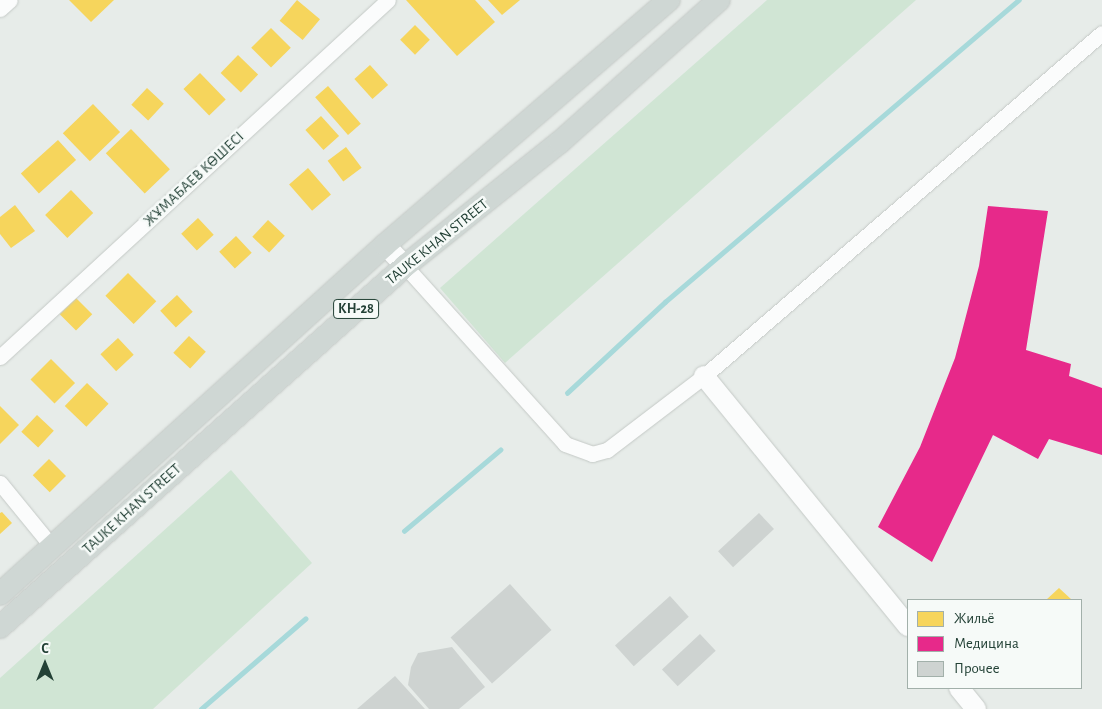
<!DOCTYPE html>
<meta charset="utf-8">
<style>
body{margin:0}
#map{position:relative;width:1102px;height:709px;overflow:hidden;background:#e7ece9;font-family:"Alegreya Sans",sans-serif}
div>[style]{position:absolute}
.green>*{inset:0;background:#d0e5d4}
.homes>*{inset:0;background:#f6d55c;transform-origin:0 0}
.health>*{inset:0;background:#e7298a}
.stream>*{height:4.5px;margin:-2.25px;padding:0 2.25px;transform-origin:2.25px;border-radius:2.25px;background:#a7d9da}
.building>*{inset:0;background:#ced3d1;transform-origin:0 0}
.roads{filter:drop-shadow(0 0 1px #c4c9c6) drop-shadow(0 0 1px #c4c9c6)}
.street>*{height:15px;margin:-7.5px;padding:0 7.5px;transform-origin:7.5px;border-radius:7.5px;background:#fbfcfc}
.secondary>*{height:20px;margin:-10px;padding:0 10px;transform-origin:10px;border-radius:10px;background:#fbfcfc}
.primary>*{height:22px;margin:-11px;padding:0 11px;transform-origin:11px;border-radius:11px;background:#cfd7d4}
span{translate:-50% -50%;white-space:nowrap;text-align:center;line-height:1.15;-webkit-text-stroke:5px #f6faf8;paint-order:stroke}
.shield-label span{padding:1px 4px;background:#f6faf8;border:1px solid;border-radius:4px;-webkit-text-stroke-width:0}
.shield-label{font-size:14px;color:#234136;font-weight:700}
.street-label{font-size:15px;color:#234136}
.legend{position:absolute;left:907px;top:599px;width:175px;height:90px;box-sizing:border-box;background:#f6faf8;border:1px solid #a2b0aa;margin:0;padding:6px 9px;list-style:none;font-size:15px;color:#234136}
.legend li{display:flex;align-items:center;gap:10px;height:25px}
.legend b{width:25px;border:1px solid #a2b0aa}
.north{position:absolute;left:20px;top:639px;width:50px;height:50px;-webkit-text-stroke:4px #f6faf8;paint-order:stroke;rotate:0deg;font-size:14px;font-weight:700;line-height:20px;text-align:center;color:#234136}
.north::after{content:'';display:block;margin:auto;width:18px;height:22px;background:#234136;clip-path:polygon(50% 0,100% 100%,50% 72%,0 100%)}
</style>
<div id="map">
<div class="green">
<div style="clip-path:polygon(767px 0,916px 0,505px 363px,440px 288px)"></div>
<div style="clip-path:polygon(231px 470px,312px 563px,153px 709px,0 709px,0 678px)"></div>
</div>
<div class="homes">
<div style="clip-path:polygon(69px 0,114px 0,91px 22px)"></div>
<div style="left:297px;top:0;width:30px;height:27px;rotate:40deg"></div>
<div style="clip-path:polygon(406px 0,475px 0,495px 22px,457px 56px)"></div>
<div style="clip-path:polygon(488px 0,520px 0,502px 15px)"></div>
<div style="left:415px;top:25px;width:21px;height:21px;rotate:45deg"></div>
<div style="left:271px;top:28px;width:28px;height:28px;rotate:45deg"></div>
<div style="left:238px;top:55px;width:28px;height:25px;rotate:44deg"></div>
<div style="left:370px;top:65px;width:27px;height:21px;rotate:48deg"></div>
<div style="left:200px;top:73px;width:37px;height:23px;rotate:46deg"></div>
<div style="left:328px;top:86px;width:50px;height:17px;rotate:49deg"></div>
<div style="left:147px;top:88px;width:23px;height:23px;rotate:43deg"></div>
<div style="left:93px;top:104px;width:39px;height:42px;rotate:46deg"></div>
<div style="left:321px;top:116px;width:27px;height:21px;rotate:48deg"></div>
<div style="left:131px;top:129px;width:56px;height:35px;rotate:46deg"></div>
<div style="left:58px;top:140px;width:27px;height:50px;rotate:48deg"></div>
<div style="left:346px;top:147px;width:26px;height:23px;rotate:53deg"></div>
<div style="left:308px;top:168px;width:35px;height:25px;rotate:49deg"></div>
<div style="left:71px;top:190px;width:32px;height:36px;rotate:46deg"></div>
<div style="clip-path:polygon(15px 205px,35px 231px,11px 248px,0 234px,0 217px)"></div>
<div style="left:198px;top:218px;width:23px;height:23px;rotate:47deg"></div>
<div style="left:268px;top:220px;width:23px;height:23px;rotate:43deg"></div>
<div style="left:236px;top:236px;width:23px;height:23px;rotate:47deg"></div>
<div style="left:128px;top:273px;width:40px;height:32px;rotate:45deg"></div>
<div style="left:177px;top:295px;width:23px;height:23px;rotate:47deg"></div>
<div style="left:76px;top:298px;width:23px;height:23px;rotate:45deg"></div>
<div style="left:189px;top:336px;width:23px;height:23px;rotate:43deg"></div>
<div style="left:118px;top:338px;width:23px;height:24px;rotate:47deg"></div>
<div style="left:51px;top:359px;width:34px;height:29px;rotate:45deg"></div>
<div style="left:87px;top:383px;width:30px;height:32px;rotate:44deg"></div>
<div style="clip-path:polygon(0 406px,19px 425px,0 444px)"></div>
<div style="left:37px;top:415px;width:23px;height:23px;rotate:43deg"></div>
<div style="left:49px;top:459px;width:24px;height:23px;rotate:45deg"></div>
<div style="clip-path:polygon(2px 512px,12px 523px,0 534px,0 513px)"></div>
<div style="clip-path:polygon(1059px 588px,1072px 600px,1046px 600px)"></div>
</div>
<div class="health">
<div style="clip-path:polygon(988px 206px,1048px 211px,1026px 350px,1071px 364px,1069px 376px,1102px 388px,1102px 455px,1049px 439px,1038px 459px,993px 435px,932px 562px,878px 527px,920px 447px,955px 358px,979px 266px)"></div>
</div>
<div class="stream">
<div style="left:567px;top:393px;width:134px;rotate:-42.9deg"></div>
<div style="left:665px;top:302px;width:465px;rotate:-40.5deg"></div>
<div style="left:404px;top:531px;width:126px;rotate:-40.2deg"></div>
<div style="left:201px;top:709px;width:138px;rotate:-40.9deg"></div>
</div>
<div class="building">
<div style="left:759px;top:513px;width:22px;height:56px;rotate:47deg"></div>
<div style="left:510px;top:584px;width:62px;height:80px;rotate:48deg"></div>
<div style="left:670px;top:596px;width:28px;height:74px;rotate:48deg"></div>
<div style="left:700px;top:634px;width:23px;height:52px;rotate:47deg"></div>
<div style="clip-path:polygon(452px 647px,485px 687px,459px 709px,429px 709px,408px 685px,411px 667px,418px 653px)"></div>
<div style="clip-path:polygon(395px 676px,425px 709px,357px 709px)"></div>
</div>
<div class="roads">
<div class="street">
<div style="left:0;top:9px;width:13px;rotate:-42deg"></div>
<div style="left:405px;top:266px;width:239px;rotate:48deg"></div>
<div style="left:565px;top:444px;width:29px;rotate:20deg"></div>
<div style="left:592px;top:454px;width:16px;rotate:-15deg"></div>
<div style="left:607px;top:450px;width:122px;rotate:-37.3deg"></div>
<div style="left:704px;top:376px;width:525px;rotate:-40.76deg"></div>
<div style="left:0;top:357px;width:527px;rotate:-42.62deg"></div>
<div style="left:0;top:483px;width:84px;rotate:50.8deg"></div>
</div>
<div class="secondary">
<div style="left:385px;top:245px;width:29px;rotate:46deg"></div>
<div style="left:704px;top:376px;width:323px;rotate:50.8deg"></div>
<div style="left:959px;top:688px;width:27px;rotate:51deg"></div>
</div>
<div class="primary">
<div style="left:0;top:594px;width:520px;rotate:-42.19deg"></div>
<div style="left:385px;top:245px;width:375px;rotate:-40.8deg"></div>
<div style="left:0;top:627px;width:543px;rotate:-41.71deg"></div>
<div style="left:405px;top:266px;width:198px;rotate:-38.7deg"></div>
<div style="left:560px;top:142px;width:213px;rotate:-41.8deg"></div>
</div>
</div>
<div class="shield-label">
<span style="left:356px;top:309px">КН-28</span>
</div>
<div class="street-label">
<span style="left:194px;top:179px;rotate:-43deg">ЖҰМАБАЕВ КӨШЕСІ</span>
<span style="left:437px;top:242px;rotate:-39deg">TAUKE KHAN STREET</span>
<span style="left:132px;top:509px;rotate:-42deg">TAUKE KHAN STREET</span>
</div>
<ul class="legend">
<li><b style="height:14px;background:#f6d55c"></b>Жильё</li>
<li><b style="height:14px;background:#e7298a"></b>Медицина</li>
<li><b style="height:14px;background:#ced3d1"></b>Прочее</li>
</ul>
<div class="north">С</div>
</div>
